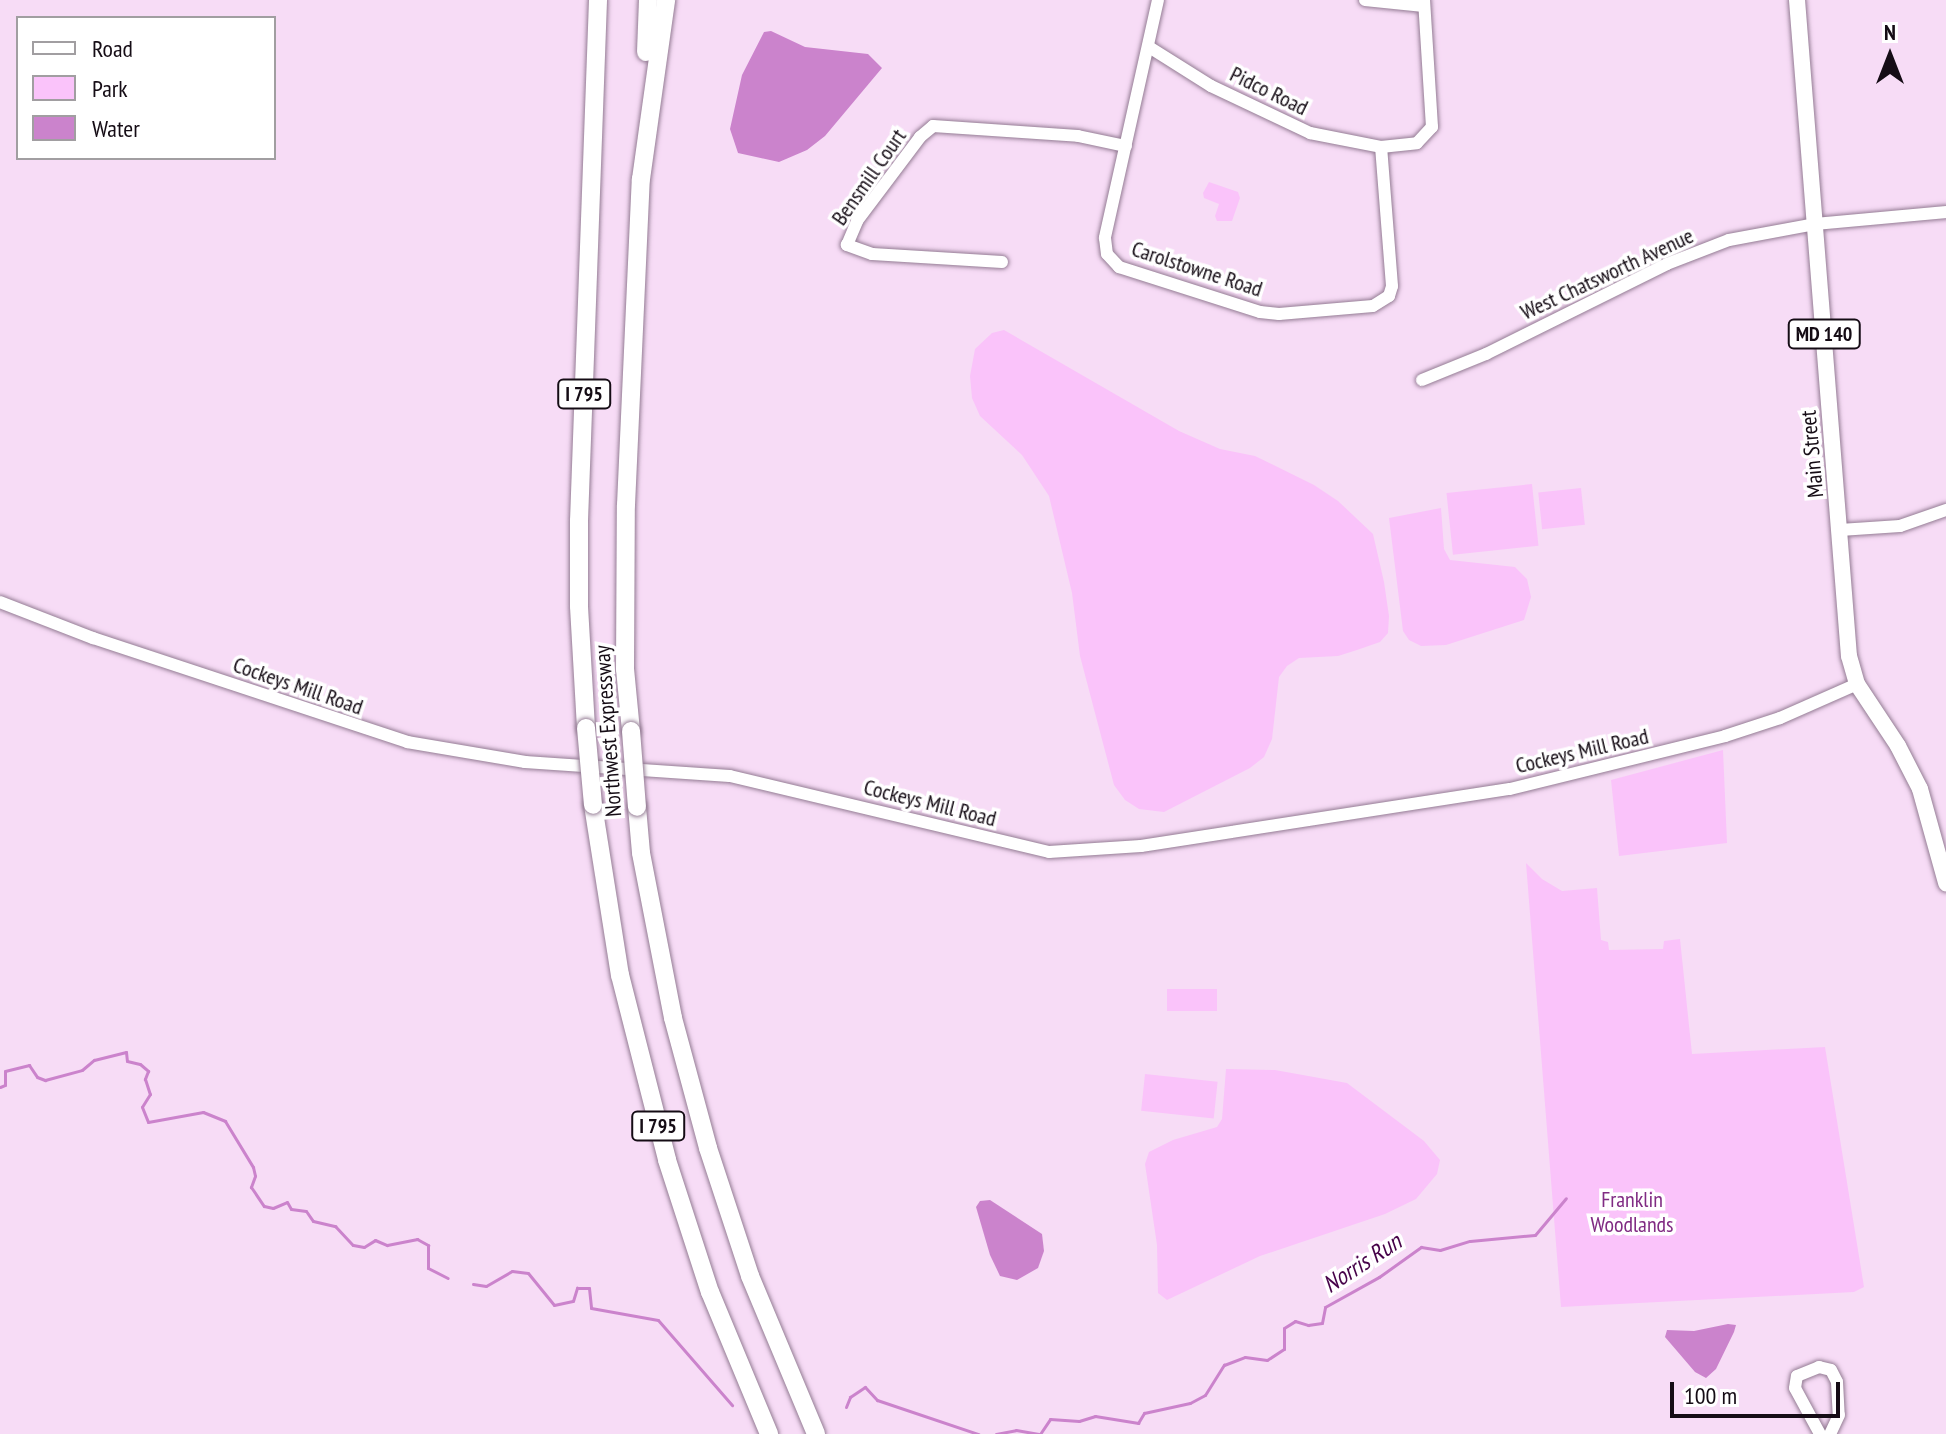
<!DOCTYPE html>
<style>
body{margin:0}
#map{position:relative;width:1946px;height:1434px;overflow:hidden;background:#f7dcf6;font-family:"PT Sans Narrow",sans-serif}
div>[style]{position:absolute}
.green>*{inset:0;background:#fac3fa;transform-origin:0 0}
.water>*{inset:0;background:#cb83cc}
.stream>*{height:3px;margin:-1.5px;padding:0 1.5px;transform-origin:1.5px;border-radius:1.5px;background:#cb83cc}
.roads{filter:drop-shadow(0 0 2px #947c94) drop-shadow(0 0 2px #947c94)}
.minor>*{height:12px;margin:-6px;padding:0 6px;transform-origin:6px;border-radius:6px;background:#fff}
.major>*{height:16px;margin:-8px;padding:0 8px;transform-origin:8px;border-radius:8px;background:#fff}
.highway>*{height:18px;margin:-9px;padding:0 9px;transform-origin:9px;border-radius:9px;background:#fff}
.bridges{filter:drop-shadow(0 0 2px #947c94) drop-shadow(0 0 2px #947c94)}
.highway-bridge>*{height:18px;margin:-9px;padding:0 9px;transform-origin:9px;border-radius:9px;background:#fff}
span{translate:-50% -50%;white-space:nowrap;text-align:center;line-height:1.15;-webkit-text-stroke:7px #fff;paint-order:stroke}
.shield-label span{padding:2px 6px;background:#fff;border:2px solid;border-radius:6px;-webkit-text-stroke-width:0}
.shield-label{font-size:20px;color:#150c15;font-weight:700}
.street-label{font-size:22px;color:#150c15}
.park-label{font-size:22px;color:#802b83}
.water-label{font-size:24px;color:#460249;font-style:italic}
.legend{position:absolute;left:16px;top:16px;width:260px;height:144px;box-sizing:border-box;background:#fff;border:2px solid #a19ea1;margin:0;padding:10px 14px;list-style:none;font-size:24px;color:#150c15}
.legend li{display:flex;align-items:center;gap:16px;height:40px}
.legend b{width:40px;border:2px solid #a19ea1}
.north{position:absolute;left:1850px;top:16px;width:80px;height:80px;-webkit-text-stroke:6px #fff;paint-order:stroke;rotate:0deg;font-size:22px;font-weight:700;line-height:32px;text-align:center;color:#150c15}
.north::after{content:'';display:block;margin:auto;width:28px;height:36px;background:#150c15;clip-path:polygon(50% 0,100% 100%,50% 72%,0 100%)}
.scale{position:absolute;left:1670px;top:1382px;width:170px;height:36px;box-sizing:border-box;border:4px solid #150c15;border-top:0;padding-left:10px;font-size:24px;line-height:28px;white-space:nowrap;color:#150c15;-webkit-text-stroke:6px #fff;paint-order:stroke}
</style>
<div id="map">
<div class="green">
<div style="clip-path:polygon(1209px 182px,1238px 192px,1240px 198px,1232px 221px,1217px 221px,1215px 216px,1219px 204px,1204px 198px,1203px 193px)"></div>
<div style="clip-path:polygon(1004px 330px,1179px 431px,1220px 449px,1255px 456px,1314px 485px,1338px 501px,1373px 534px,1384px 582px,1389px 616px,1388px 633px,1380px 642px,1357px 650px,1338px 656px,1299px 658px,1287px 666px,1279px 677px,1272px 739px,1264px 757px,1250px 768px,1164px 812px,1139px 809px,1125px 800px,1114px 785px,1080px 656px,1072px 593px,1049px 496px,1022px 455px,980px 416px,972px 398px,970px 376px,975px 349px,992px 333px)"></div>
<div style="left:1532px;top:484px;width:62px;height:86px;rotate:84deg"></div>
<div style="left:1581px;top:488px;width:37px;height:43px;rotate:84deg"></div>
<div style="clip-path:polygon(1441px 508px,1444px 549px,1450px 560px,1515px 567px,1527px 579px,1531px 597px,1524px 620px,1446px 645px,1421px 646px,1409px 640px,1403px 631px,1389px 518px)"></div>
<div style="clip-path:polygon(1723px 750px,1727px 843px,1619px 856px,1611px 780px)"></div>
<div style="clip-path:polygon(1526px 863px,1542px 879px,1562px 891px,1597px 888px,1601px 940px,1608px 942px,1609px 950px,1663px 949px,1664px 941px,1680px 939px,1692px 1054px,1825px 1047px,1864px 1287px,1854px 1292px,1561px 1307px)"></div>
<div style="left:1167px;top:989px;width:50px;height:22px"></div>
<div style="clip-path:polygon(1226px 1069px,1275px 1070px,1347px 1083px,1424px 1141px,1440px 1160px,1437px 1174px,1416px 1199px,1385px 1214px,1260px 1256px,1167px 1300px,1158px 1293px,1157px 1245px,1145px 1164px,1149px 1152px,1173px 1140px,1217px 1127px,1222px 1119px)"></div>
<div style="left:1145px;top:1074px;width:73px;height:37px;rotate:6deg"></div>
</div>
<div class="water">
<div style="clip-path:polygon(771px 31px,805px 47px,868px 54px,882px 68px,825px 136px,807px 150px,779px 162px,738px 153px,730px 129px,742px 75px,764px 32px)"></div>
<div style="clip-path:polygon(990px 1200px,1042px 1234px,1044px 1251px,1038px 1268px,1017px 1280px,1000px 1276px,990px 1255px,976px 1207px,980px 1201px)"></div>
<div style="clip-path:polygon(1728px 1324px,1736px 1325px,1734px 1332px,1716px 1369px,1706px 1378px,1695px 1372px,1665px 1337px,1667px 1330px,1694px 1331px)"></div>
</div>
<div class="stream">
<div style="left:0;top:1087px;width:5px;rotate:-22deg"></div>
<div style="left:5px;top:1085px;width:14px;rotate:-90deg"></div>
<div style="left:5px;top:1071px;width:25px;rotate:-14deg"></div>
<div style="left:29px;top:1065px;width:14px;rotate:56deg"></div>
<div style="left:37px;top:1077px;width:9px;rotate:21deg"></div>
<div style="left:45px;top:1080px;width:38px;rotate:-15deg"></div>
<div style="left:82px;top:1070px;width:16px;rotate:-40deg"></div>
<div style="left:94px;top:1060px;width:33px;rotate:-14deg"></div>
<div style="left:126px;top:1052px;width:9px;rotate:84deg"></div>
<div style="left:127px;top:1061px;width:13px;rotate:13deg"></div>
<div style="left:140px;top:1064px;width:11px;rotate:41deg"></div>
<div style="left:148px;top:1071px;width:9px;rotate:111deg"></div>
<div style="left:145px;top:1079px;width:16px;rotate:72deg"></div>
<div style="left:150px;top:1094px;width:15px;rotate:122deg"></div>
<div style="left:142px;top:1107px;width:16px;rotate:68deg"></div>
<div style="left:148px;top:1122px;width:56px;rotate:-10.3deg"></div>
<div style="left:203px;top:1112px;width:24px;rotate:22deg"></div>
<div style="left:225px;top:1121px;width:54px;rotate:58.7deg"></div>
<div style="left:253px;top:1167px;width:9px;rotate:77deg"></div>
<div style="left:255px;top:1176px;width:12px;rotate:110deg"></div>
<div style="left:251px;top:1187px;width:23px;rotate:56deg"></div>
<div style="left:264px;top:1206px;width:9px;rotate:13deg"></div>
<div style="left:273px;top:1208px;width:15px;rotate:-23deg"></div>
<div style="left:287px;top:1202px;width:8px;rotate:60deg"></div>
<div style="left:291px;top:1209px;width:15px;rotate:8deg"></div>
<div style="left:306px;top:1211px;width:12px;rotate:55deg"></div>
<div style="left:313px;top:1221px;width:23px;rotate:13deg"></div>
<div style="left:335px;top:1226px;width:26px;rotate:47deg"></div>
<div style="left:353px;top:1245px;width:11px;rotate:10deg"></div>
<div style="left:364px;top:1247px;width:13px;rotate:-32deg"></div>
<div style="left:375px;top:1240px;width:13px;rotate:23deg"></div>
<div style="left:387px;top:1245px;width:31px;rotate:-11deg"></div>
<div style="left:417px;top:1239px;width:13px;rotate:29deg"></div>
<div style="left:428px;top:1245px;width:23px;rotate:90deg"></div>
<div style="left:428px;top:1268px;width:22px;rotate:27deg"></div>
<div style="left:473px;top:1284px;width:13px;rotate:9deg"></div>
<div style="left:486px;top:1286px;width:30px;rotate:-30deg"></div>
<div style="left:512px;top:1271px;width:16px;rotate:7deg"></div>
<div style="left:528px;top:1273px;width:41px;rotate:50.9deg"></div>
<div style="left:554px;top:1305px;width:19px;rotate:-12deg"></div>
<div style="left:573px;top:1301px;width:14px;rotate:-73deg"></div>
<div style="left:577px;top:1288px;width:12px"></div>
<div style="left:589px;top:1288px;width:20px;rotate:84deg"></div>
<div style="left:591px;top:1308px;width:68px;rotate:10.2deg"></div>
<div style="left:658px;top:1320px;width:113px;rotate:49deg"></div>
<div style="left:846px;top:1407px;width:11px;rotate:-68deg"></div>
<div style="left:850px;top:1397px;width:18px;rotate:-34deg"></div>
<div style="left:865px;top:1387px;width:18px;rotate:47deg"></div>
<div style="left:877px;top:1400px;width:107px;rotate:18.6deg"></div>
<div style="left:996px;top:1434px;width:20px;rotate:-11deg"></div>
<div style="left:1016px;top:1430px;width:23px;rotate:10deg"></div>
<div style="left:1040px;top:1434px;width:18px;rotate:-56deg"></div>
<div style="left:1050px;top:1419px;width:29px;rotate:4deg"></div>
<div style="left:1079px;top:1421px;width:17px;rotate:-17deg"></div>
<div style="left:1095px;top:1416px;width:44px;rotate:9.2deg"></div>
<div style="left:1138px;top:1423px;width:12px;rotate:-59deg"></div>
<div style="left:1144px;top:1413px;width:47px;rotate:-12.3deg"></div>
<div style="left:1190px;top:1403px;width:17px;rotate:-28deg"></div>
<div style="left:1205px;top:1395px;width:36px;rotate:-58deg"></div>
<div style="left:1224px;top:1365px;width:22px;rotate:-21deg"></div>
<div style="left:1245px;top:1357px;width:22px;rotate:8deg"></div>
<div style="left:1267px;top:1360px;width:20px;rotate:-33deg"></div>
<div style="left:1284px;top:1349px;width:21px;rotate:-90deg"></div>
<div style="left:1284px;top:1328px;width:13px;rotate:-32deg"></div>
<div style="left:1295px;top:1321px;width:14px;rotate:17deg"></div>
<div style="left:1308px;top:1325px;width:14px;rotate:-8deg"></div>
<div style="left:1322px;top:1323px;width:16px;rotate:-79deg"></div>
<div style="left:1325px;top:1307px;width:62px;rotate:-29.1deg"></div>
<div style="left:1379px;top:1277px;width:52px;rotate:-35.5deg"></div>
<div style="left:1421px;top:1247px;width:19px;rotate:9deg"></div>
<div style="left:1440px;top:1250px;width:31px;rotate:-17deg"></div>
<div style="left:1470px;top:1241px;width:65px;rotate:-5.3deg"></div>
<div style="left:1535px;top:1235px;width:48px;rotate:-50deg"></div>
</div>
<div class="roads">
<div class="minor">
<div style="left:1158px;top:0;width:244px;rotate:102.6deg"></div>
<div style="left:1105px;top:238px;width:16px;rotate:83deg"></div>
<div style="left:1107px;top:254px;width:18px;rotate:47deg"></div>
<div style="left:1119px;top:267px;width:148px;rotate:17.7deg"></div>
<div style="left:1260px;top:312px;width:19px;rotate:6deg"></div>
<div style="left:1279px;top:314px;width:94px;rotate:-4.9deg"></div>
<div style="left:1373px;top:306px;width:19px;rotate:-32deg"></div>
<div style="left:1389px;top:296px;width:10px;rotate:-73deg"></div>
<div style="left:1392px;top:286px;width:139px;rotate:-94.5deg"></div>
<div style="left:1381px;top:147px;width:36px;rotate:-6deg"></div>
<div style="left:1417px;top:143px;width:22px;rotate:-47deg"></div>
<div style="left:1432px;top:127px;width:127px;rotate:-93.6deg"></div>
<div style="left:1365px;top:0;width:59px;rotate:5.8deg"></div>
<div style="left:1149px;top:47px;width:73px;rotate:32.2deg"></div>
<div style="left:1211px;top:86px;width:110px;rotate:25.4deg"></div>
<div style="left:1310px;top:133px;width:72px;rotate:11.2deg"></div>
<div style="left:1002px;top:262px;width:130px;rotate:-176.5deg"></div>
<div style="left:872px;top:254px;width:27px;rotate:-160deg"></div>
<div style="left:847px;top:245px;width:26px;rotate:-67deg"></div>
<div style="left:857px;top:221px;width:105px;rotate:-53.1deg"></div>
<div style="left:920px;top:137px;width:17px;rotate:-40deg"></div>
<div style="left:933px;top:126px;width:145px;rotate:3.9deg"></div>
<div style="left:1078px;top:136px;width:49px;rotate:11.8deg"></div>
<div style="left:1422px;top:380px;width:69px;rotate:-22.1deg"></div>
<div style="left:1486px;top:354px;width:202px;rotate:-26.4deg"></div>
<div style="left:1667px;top:264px;width:66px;rotate:-21.2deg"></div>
<div style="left:1729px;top:240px;width:87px;rotate:-10.5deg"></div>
<div style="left:1815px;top:224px;width:132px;rotate:-5.2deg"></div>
<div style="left:1840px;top:530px;width:60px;rotate:-3.8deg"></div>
<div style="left:1900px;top:526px;width:49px;rotate:-19.2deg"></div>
<div style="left:0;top:602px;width:100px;rotate:21.2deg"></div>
<div style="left:93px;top:638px;width:331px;rotate:18.3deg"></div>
<div style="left:407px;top:742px;width:120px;rotate:9.6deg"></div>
<div style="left:525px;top:762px;width:205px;rotate:3.9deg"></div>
<div style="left:730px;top:776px;width:328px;rotate:13.4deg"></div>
<div style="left:1049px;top:852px;width:92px;rotate:-3.7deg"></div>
<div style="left:1141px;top:846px;width:373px;rotate:-8.8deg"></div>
<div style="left:1510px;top:789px;width:221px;rotate:-13.8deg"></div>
<div style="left:1725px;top:736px;width:58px;rotate:-18.1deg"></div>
<div style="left:1780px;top:718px;width:84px;rotate:-23.8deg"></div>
<div style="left:1820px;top:1434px;width:52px;rotate:-118.5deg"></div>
<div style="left:1795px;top:1388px;width:12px;rotate:-81deg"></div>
<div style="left:1797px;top:1376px;width:24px;rotate:-22deg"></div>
<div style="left:1819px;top:1367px;width:12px;rotate:14deg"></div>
<div style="left:1831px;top:1370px;width:13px;rotate:63deg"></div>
<div style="left:1837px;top:1382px;width:33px;rotate:87deg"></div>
<div style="left:1839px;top:1415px;width:21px;rotate:115deg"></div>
</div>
<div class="major">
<div style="left:1797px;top:0;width:658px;rotate:85.47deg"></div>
<div style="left:1849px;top:656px;width:29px;rotate:74deg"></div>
<div style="left:1857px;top:684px;width:74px;rotate:56.5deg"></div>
<div style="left:1898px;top:746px;width:48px;rotate:62.9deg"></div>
<div style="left:1920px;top:789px;width:98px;rotate:74.5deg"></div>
</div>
<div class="highway">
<div style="left:646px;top:52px;width:52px;rotate:-87.8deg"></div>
<div style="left:586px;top:728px;width:122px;rotate:-93.3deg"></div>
<div style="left:579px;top:606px;width:85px;rotate:-90deg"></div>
<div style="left:579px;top:521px;width:521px;rotate:-87.91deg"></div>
<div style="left:631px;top:731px;width:62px;rotate:-95.5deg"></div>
<div style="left:625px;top:669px;width:164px;rotate:-89.7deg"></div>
<div style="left:626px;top:505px;width:326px;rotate:-87.4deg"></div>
<div style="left:641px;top:179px;width:181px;rotate:-82deg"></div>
<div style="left:593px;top:805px;width:172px;rotate:81deg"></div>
<div style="left:620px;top:975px;width:191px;rotate:75.7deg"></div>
<div style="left:667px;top:1160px;width:139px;rotate:72deg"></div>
<div style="left:710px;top:1292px;width:154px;rotate:67.4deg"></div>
<div style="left:637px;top:807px;width:46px;rotate:85deg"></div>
<div style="left:641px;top:853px;width:168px;rotate:79deg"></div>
<div style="left:673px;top:1018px;width:135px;rotate:74.9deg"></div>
<div style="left:708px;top:1148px;width:135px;rotate:71.8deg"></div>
<div style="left:750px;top:1276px;width:171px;rotate:67.3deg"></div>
</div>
</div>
<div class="bridges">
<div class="highway-bridge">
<div style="left:586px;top:728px;width:77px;rotate:84.8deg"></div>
<div style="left:631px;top:731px;width:76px;rotate:85.5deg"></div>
</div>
</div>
<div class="shield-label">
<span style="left:1824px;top:334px">MD 140</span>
<span style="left:584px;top:394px">I 795</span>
<span style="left:658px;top:1126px">I 795</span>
</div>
<div class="street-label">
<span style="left:1269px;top:91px;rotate:26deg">Pidco Road</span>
<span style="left:869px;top:177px;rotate:-55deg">Bensmill Court</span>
<span style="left:1197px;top:269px;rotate:18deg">Carolstowne Road</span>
<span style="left:1607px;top:274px;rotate:-25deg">West Chatsworth Avenue</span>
<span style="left:1812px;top:454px;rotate:-95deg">Main Street</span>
<span style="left:298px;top:686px;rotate:19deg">Cockeys Mill Road</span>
<span style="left:608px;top:731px;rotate:-94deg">Northwest Expressway</span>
<span style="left:1582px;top:751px;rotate:-13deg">Cockeys Mill Road</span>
<span style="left:930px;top:803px;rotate:14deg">Cockeys Mill Road</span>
</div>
<div class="park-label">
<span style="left:1632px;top:1212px">Franklin<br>Woodlands</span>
</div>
<div class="water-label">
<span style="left:1362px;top:1263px;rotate:-33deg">Norris Run</span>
</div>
<ul class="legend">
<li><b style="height:10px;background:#fff"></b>Road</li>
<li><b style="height:22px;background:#fac3fa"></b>Park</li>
<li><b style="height:22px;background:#cb83cc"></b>Water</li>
</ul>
<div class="north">N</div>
<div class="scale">100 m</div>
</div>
